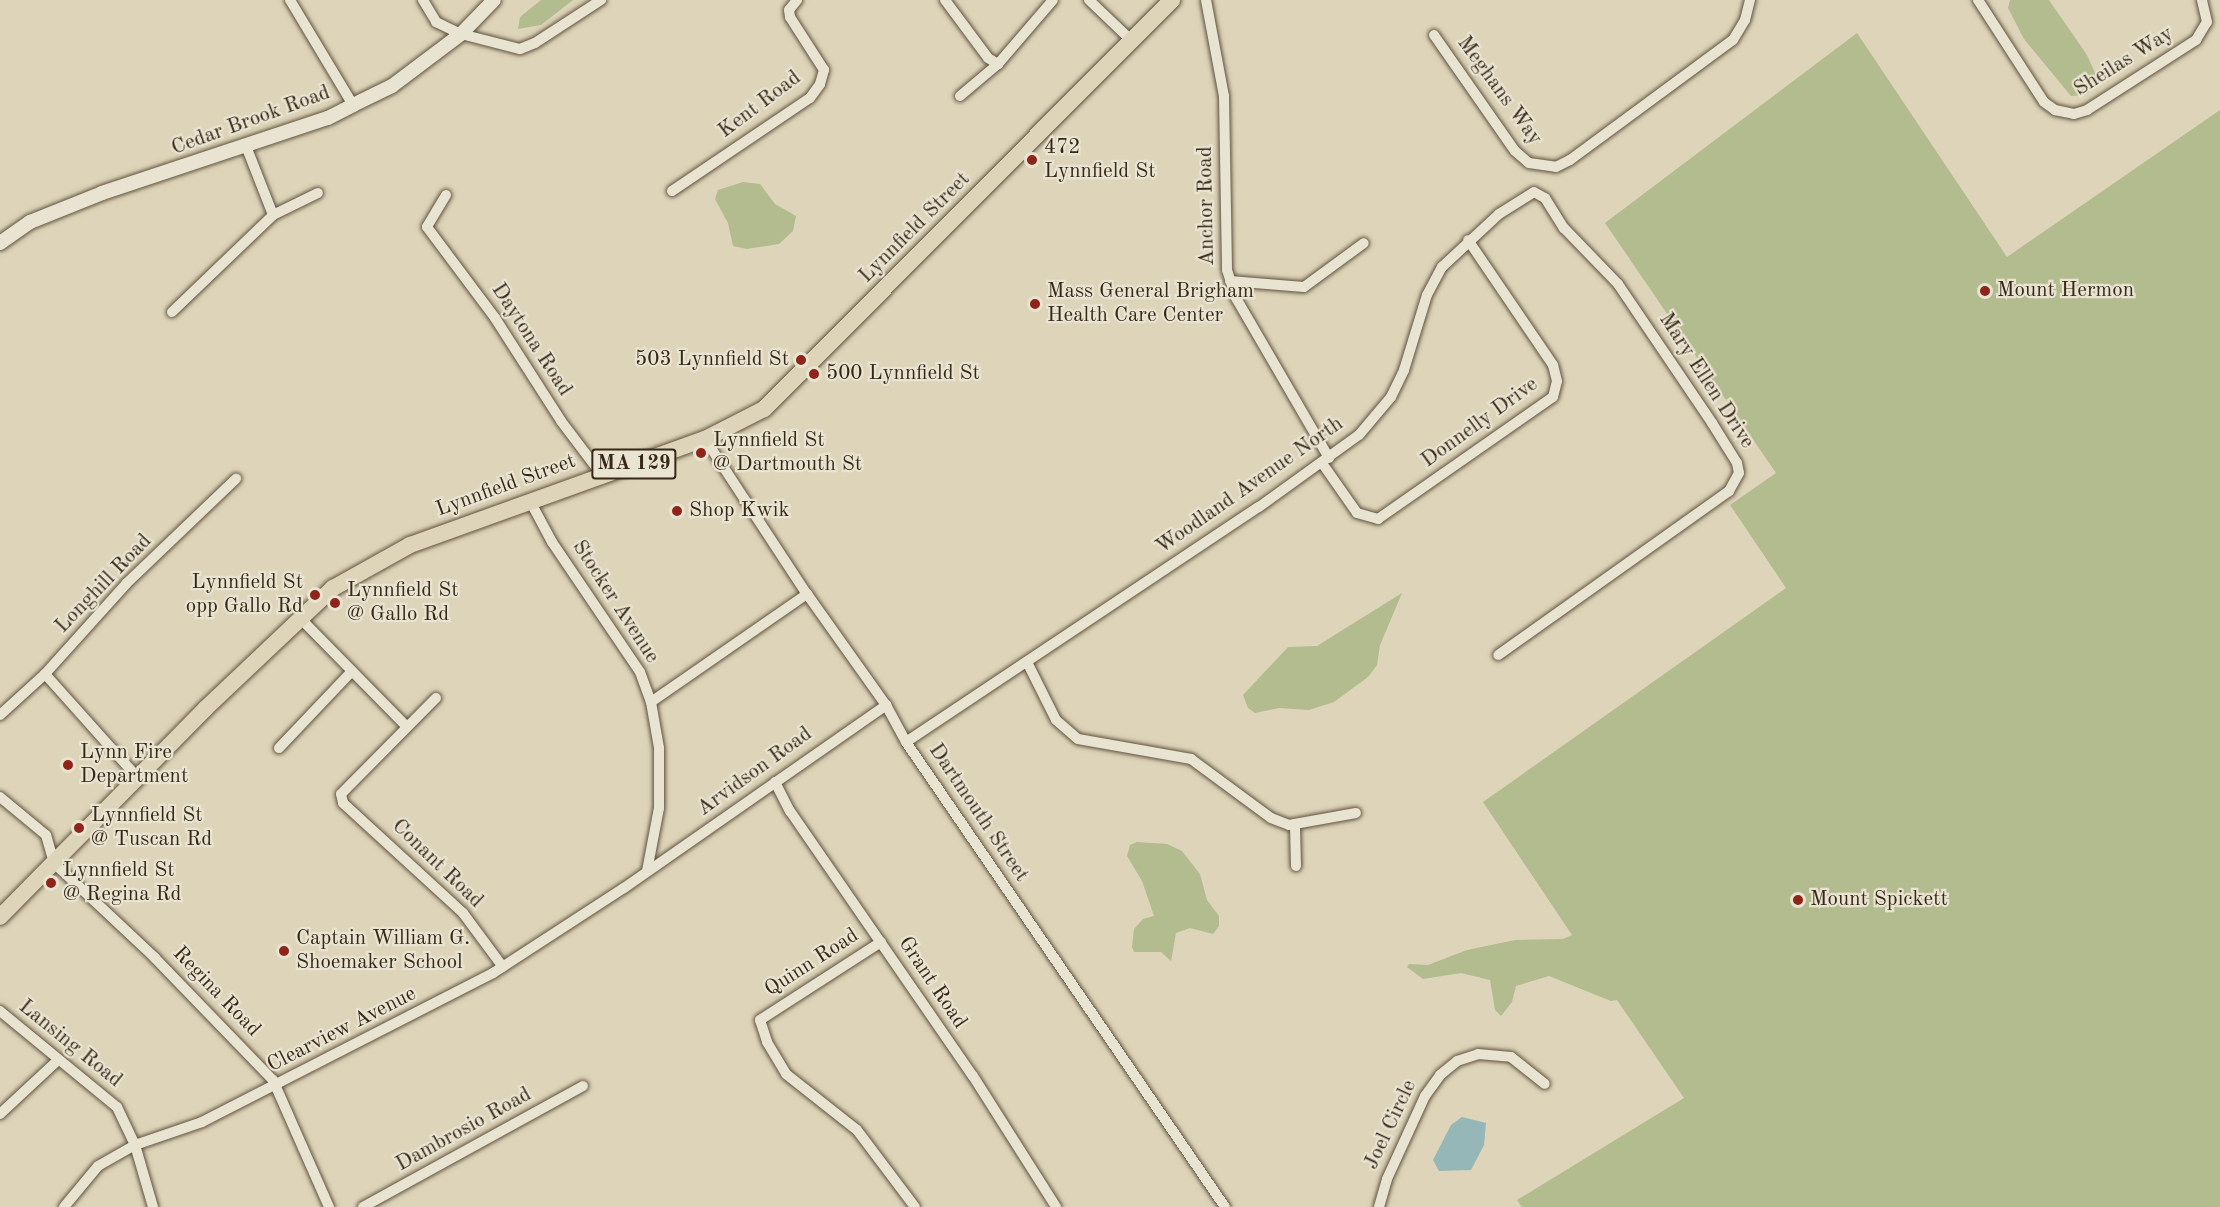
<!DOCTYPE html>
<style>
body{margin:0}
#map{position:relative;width:2220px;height:1207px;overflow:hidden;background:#ddd4b9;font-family:"Old Standard TT",serif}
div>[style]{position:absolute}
.green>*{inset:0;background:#b2bc8f}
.water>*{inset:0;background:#95b7b7}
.roads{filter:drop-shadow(0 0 2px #60523e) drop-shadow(0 0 2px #60523e)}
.minor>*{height:10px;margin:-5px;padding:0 5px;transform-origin:5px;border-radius:5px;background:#e9e3d2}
.tertiary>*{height:14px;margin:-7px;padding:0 7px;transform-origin:7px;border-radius:7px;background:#e9e3d2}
.primary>*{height:16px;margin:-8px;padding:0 8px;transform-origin:8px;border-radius:8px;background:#ddd4b9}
.dots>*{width:16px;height:16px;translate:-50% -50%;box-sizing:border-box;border:3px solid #e9e3d2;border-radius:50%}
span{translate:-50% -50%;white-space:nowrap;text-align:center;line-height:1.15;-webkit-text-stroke:4.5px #e9e3d2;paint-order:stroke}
.shield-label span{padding:2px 4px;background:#e9e3d2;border:2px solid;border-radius:4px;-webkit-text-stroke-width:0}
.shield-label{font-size:20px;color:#372715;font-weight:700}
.street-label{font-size:21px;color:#372715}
.poi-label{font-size:21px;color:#372715}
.left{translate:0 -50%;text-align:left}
.right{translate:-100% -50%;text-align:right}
</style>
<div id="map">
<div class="green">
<div style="clip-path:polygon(541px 0,573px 0,541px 25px,518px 29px,520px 17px)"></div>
<div style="clip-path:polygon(2010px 0,2049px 0,2087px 55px,2100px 84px,2085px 95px,2071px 96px,2024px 39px,2008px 8px)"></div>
<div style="clip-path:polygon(1857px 33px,2007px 257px,2220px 110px,2220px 1207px,1522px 1207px,1517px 1200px,1684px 1098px,1617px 1000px,1611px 1001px,1549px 976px,1516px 986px,1512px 1002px,1501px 1016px,1495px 1010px,1490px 980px,1461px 973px,1423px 979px,1407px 967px,1409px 964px,1428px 965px,1467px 950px,1515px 940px,1563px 939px,1572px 935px,1483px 802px,1786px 588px,1730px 505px,1776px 473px,1605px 223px)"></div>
<div style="clip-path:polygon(743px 182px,760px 184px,775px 204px,796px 216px,793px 231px,779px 244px,747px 249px,733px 246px,728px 223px,715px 199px,718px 190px)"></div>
<div style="clip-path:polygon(1402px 593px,1380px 645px,1377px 665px,1368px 677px,1334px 702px,1309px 710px,1279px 708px,1255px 713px,1248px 708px,1243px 695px,1288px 647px,1317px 646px)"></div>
<div style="clip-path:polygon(1137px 842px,1167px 844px,1182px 851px,1200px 874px,1207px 900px,1219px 916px,1219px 926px,1213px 934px,1190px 928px,1176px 933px,1171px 961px,1161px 952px,1134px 952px,1132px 947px,1134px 929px,1143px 919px,1154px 916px,1142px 881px,1127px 856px,1130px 845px)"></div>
</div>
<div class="water">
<div style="clip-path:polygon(1462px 1117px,1486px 1123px,1484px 1145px,1471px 1170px,1439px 1171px,1433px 1160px,1451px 1125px)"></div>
</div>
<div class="roads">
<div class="minor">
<div style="left:290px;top:0;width:122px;rotate:59deg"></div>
<div style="left:423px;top:0;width:26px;rotate:59deg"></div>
<div style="left:436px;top:22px;width:28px;rotate:26deg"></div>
<div style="left:461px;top:34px;width:61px;rotate:14.3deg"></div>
<div style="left:520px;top:49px;width:16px;rotate:-22deg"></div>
<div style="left:535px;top:43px;width:79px;rotate:-33.1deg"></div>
<div style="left:945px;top:0;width:72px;rotate:53.4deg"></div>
<div style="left:988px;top:58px;width:12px;rotate:31deg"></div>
<div style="left:1089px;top:0;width:61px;rotate:43.7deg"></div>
<div style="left:1206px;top:0;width:98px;rotate:79.4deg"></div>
<div style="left:1224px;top:96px;width:174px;rotate:89deg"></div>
<div style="left:1227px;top:270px;width:29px;rotate:72deg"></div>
<div style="left:1236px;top:298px;width:185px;rotate:59.8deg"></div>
<div style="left:1978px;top:0;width:121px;rotate:57.1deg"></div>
<div style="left:2044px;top:102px;width:14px;rotate:36deg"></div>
<div style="left:2055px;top:110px;width:19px;rotate:12deg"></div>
<div style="left:2074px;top:114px;width:14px;rotate:-17deg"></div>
<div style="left:2087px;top:110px;width:130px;rotate:-32.7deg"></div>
<div style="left:2196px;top:40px;width:21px;rotate:-59deg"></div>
<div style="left:2207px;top:22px;width:23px;rotate:-103deg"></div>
<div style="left:1434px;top:35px;width:141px;rotate:55.1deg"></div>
<div style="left:1515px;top:151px;width:18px;rotate:41deg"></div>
<div style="left:1529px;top:163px;width:27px;rotate:8deg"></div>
<div style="left:1556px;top:167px;width:16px;rotate:-27deg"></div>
<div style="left:1570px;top:160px;width:202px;rotate:-36.4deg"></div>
<div style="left:1733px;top:40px;width:23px;rotate:-59deg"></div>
<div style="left:1745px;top:20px;width:21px;rotate:-76deg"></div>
<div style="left:960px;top:96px;width:50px;rotate:-40.1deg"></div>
<div style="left:998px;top:64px;width:84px;rotate:-49.3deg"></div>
<div style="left:246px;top:146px;width:74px;rotate:68.6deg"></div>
<div style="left:672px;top:191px;width:166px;rotate:-34deg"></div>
<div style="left:810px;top:98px;width:17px;rotate:-54deg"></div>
<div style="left:820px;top:84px;width:15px;rotate:-74deg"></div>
<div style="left:824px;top:70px;width:63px;rotate:-122.7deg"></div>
<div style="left:790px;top:17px;width:7px;rotate:-98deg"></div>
<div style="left:789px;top:10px;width:13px;rotate:-51deg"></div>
<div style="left:446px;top:195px;width:37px;rotate:121deg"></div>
<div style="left:427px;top:227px;width:114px;rotate:53.2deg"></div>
<div style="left:495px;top:318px;width:122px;rotate:57.3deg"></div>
<div style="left:561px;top:421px;width:68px;rotate:52.8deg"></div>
<div style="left:1230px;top:281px;width:74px;rotate:4.6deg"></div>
<div style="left:1304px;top:287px;width:74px;rotate:-36.3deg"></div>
<div style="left:172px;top:312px;width:140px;rotate:-43.8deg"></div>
<div style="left:273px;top:215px;width:50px;rotate:-26.1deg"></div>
<div style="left:705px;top:439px;width:186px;rotate:56.7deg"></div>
<div style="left:807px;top:594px;width:136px;rotate:54.6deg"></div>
<div style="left:886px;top:705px;width:42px;rotate:61.6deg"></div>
<div style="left:906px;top:742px;width:564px;rotate:55.55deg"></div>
<div style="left:1322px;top:463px;width:61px;rotate:55deg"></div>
<div style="left:1357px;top:513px;width:22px;rotate:16deg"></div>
<div style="left:1378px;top:519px;width:213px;rotate:-34.9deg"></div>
<div style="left:1553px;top:397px;width:16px;rotate:-76deg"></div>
<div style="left:1557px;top:381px;width:16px;rotate:-104deg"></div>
<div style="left:1553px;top:365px;width:151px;rotate:-124.2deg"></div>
<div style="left:530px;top:501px;width:47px;rotate:61.8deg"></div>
<div style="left:552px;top:542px;width:157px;rotate:55.9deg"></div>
<div style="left:640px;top:672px;width:32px;rotate:70deg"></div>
<div style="left:651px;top:702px;width:47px;rotate:80.1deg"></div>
<div style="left:659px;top:748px;width:60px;rotate:90deg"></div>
<div style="left:659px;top:808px;width:64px;rotate:100.8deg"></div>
<div style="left:300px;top:618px;width:151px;rotate:45.5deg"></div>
<div style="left:1027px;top:662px;width:65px;rotate:63.4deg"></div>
<div style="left:1056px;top:720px;width:29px;rotate:41deg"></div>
<div style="left:1078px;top:739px;width:115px;rotate:10deg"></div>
<div style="left:1191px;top:759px;width:99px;rotate:36.4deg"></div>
<div style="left:1271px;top:818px;width:19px;rotate:21deg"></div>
<div style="left:1289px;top:825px;width:68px;rotate:-10.2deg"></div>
<div style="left:45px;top:674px;width:140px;rotate:48.2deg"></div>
<div style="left:436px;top:698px;width:135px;rotate:134.7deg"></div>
<div style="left:341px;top:794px;width:9px;rotate:77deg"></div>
<div style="left:343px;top:803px;width:163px;rotate:42.5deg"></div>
<div style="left:463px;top:913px;width:67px;rotate:53.5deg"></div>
<div style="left:651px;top:702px;width:190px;rotate:-34.7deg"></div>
<div style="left:0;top:715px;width:61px;rotate:-42.3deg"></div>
<div style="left:45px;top:674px;width:122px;rotate:-48deg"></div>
<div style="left:127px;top:583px;width:151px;rotate:-43.7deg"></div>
<div style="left:906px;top:742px;width:424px;rotate:-33.7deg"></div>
<div style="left:1259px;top:507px;width:123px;rotate:-35.8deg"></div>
<div style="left:1359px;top:435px;width:50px;rotate:-49.9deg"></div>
<div style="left:1391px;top:397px;width:30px;rotate:-64deg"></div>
<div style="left:1404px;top:370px;width:78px;rotate:-73deg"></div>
<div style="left:1427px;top:295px;width:32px;rotate:-62deg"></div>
<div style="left:1442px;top:267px;width:78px;rotate:-42.9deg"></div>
<div style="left:1499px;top:214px;width:41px;rotate:-32.2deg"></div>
<div style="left:1534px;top:192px;width:13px;rotate:29deg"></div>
<div style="left:1545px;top:198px;width:36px;rotate:58deg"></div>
<div style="left:1564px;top:228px;width:78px;rotate:46deg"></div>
<div style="left:1618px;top:284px;width:168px;rotate:55.9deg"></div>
<div style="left:1712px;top:423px;width:47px;rotate:58deg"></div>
<div style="left:1737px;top:463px;width:10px;rotate:79deg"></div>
<div style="left:1739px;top:473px;width:21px;rotate:119deg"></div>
<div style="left:1729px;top:491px;width:283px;rotate:144.6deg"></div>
<div style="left:279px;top:748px;width:105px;rotate:-46.5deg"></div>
<div style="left:775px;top:782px;width:33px;rotate:63deg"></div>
<div style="left:790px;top:811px;width:322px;rotate:55.4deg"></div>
<div style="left:973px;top:1076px;width:155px;rotate:57.6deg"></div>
<div style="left:0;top:797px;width:60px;rotate:39.6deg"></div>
<div style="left:46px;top:835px;width:29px;rotate:74deg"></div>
<div style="left:54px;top:863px;width:139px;rotate:43.2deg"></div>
<div style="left:155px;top:958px;width:170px;rotate:46deg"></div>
<div style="left:273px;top:1080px;width:139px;rotate:66.2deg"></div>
<div style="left:1295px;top:826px;width:40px;rotate:88.6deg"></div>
<div style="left:881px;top:942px;width:144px;rotate:147.2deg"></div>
<div style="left:760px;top:1020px;width:23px;rotate:72deg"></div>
<div style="left:767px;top:1042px;width:37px;rotate:59deg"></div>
<div style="left:786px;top:1074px;width:90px;rotate:38.3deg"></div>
<div style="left:857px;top:1130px;width:96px;rotate:53deg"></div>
<div style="left:0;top:1011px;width:151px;rotate:39.4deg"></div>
<div style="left:117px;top:1107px;width:42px;rotate:64.7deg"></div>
<div style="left:135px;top:1145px;width:65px;rotate:73.8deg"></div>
<div style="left:0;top:1114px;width:78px;rotate:-42.9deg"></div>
<div style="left:64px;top:1207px;width:53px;rotate:-50.3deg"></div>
<div style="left:98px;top:1166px;width:43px;rotate:-29.6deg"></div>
<div style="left:135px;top:1145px;width:71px;rotate:-18.9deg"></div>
<div style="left:202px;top:1122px;width:327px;rotate:-27.1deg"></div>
<div style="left:493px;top:973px;width:156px;rotate:-33deg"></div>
<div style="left:624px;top:888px;width:320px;rotate:-34.9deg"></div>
<div style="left:363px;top:1207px;width:251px;rotate:-28.8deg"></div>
<div style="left:1379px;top:1207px;width:29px;rotate:-74deg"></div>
<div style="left:1387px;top:1179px;width:91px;rotate:-65.4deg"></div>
<div style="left:1425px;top:1096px;width:26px;rotate:-54deg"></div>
<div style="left:1440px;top:1075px;width:22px;rotate:-39deg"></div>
<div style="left:1457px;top:1061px;width:22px;rotate:-18deg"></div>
<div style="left:1478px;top:1054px;width:33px;rotate:5deg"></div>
<div style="left:1511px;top:1057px;width:43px;rotate:38.5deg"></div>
</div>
<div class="tertiary">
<div style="left:0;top:243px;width:37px;rotate:-35deg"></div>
<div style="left:30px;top:222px;width:78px;rotate:-21.9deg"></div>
<div style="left:102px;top:193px;width:238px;rotate:-18.4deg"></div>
<div style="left:328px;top:118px;width:28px;rotate:-27deg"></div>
<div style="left:353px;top:105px;width:43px;rotate:-26deg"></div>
<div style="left:392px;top:86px;width:86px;rotate:-37deg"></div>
<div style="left:461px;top:34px;width:47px;rotate:-45.9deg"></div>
</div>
<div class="primary">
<div style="left:0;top:917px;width:293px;rotate:-45.4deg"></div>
<div style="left:206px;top:708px;width:175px;rotate:-43.4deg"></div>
<div style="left:333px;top:588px;width:88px;rotate:-29.2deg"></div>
<div style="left:410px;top:545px;width:313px;rotate:-19.8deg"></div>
<div style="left:705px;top:439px;width:66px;rotate:-27deg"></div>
<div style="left:764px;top:409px;width:578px;rotate:-45.07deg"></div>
</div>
</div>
<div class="dots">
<div style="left:1032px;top:160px;background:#8f2418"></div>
<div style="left:1985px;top:291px;background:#8f2418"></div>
<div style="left:1035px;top:304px;background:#8f2418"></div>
<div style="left:801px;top:360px;background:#8f2418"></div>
<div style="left:814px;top:374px;background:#8f2418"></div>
<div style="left:701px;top:453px;background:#8f2418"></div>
<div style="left:677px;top:511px;background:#8f2418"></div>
<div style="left:315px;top:595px;background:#8f2418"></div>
<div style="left:335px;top:603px;background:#8f2418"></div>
<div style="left:68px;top:765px;background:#8f2418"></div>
<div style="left:79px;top:828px;background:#8f2418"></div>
<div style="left:51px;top:883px;background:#8f2418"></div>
<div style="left:1798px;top:900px;background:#8f2418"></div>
<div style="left:284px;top:951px;background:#8f2418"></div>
</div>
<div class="shield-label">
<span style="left:634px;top:464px">MA 129</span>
</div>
<div class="street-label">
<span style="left:2124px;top:62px;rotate:-32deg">Sheilas Way</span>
<span style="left:1499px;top:91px;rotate:54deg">Meghans Way</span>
<span style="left:760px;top:105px;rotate:-37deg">Kent Road</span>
<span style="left:251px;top:121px;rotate:-20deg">Cedar Brook Road</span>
<span style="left:1207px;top:206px;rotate:-91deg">Anchor Road</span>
<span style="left:915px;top:228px;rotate:-45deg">Lynnfield Street</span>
<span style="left:531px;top:340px;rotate:57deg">Daytona Road</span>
<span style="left:1706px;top:381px;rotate:57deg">Mary Ellen Drive</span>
<span style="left:1480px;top:423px;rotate:-36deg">Donnelly Drive</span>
<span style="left:506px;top:486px;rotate:-20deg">Lynnfield Street</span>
<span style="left:1250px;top:486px;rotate:-35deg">Woodland Avenue North</span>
<span style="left:104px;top:584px;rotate:-46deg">Longhill Road</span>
<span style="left:615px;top:602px;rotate:57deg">Stocker Avenue</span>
<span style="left:755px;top:772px;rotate:-36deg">Arvidson Road</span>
<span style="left:978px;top:813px;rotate:56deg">Dartmouth Street</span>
<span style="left:437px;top:864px;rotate:44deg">Conant Road</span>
<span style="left:812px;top:963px;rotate:-33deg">Quinn Road</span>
<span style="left:932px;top:983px;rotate:56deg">Grant Road</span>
<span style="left:216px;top:992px;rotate:46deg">Regina Road</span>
<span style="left:342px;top:1030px;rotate:-27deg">Clearview Avenue</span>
<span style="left:70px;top:1044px;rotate:39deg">Lansing Road</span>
<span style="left:1391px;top:1125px;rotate:-65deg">Joel Circle</span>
<span style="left:464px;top:1130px;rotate:-29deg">Dambrosio Road</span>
</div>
<div class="poi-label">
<span class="left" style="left:1044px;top:160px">472<br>Lynnfield St</span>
<span class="left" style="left:1997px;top:291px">Mount Hermon</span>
<span class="left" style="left:1047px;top:304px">Mass General Brigham<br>Health Care Center</span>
<span class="right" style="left:789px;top:360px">503 Lynnfield St</span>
<span class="left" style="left:826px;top:374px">500 Lynnfield St</span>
<span class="left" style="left:713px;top:453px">Lynnfield St<br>@ Dartmouth St</span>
<span class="left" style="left:689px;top:511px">Shop Kwik</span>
<span class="right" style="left:303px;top:595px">Lynnfield St<br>opp Gallo Rd</span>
<span class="left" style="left:347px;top:603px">Lynnfield St<br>@ Gallo Rd</span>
<span class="left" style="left:80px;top:765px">Lynn Fire<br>Department</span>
<span class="left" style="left:91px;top:828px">Lynnfield St<br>@ Tuscan Rd</span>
<span class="left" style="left:63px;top:883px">Lynnfield St<br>@ Regina Rd</span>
<span class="left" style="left:1810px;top:900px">Mount Spickett</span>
<span class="left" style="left:296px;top:951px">Captain William G.<br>Shoemaker School</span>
</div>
</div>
